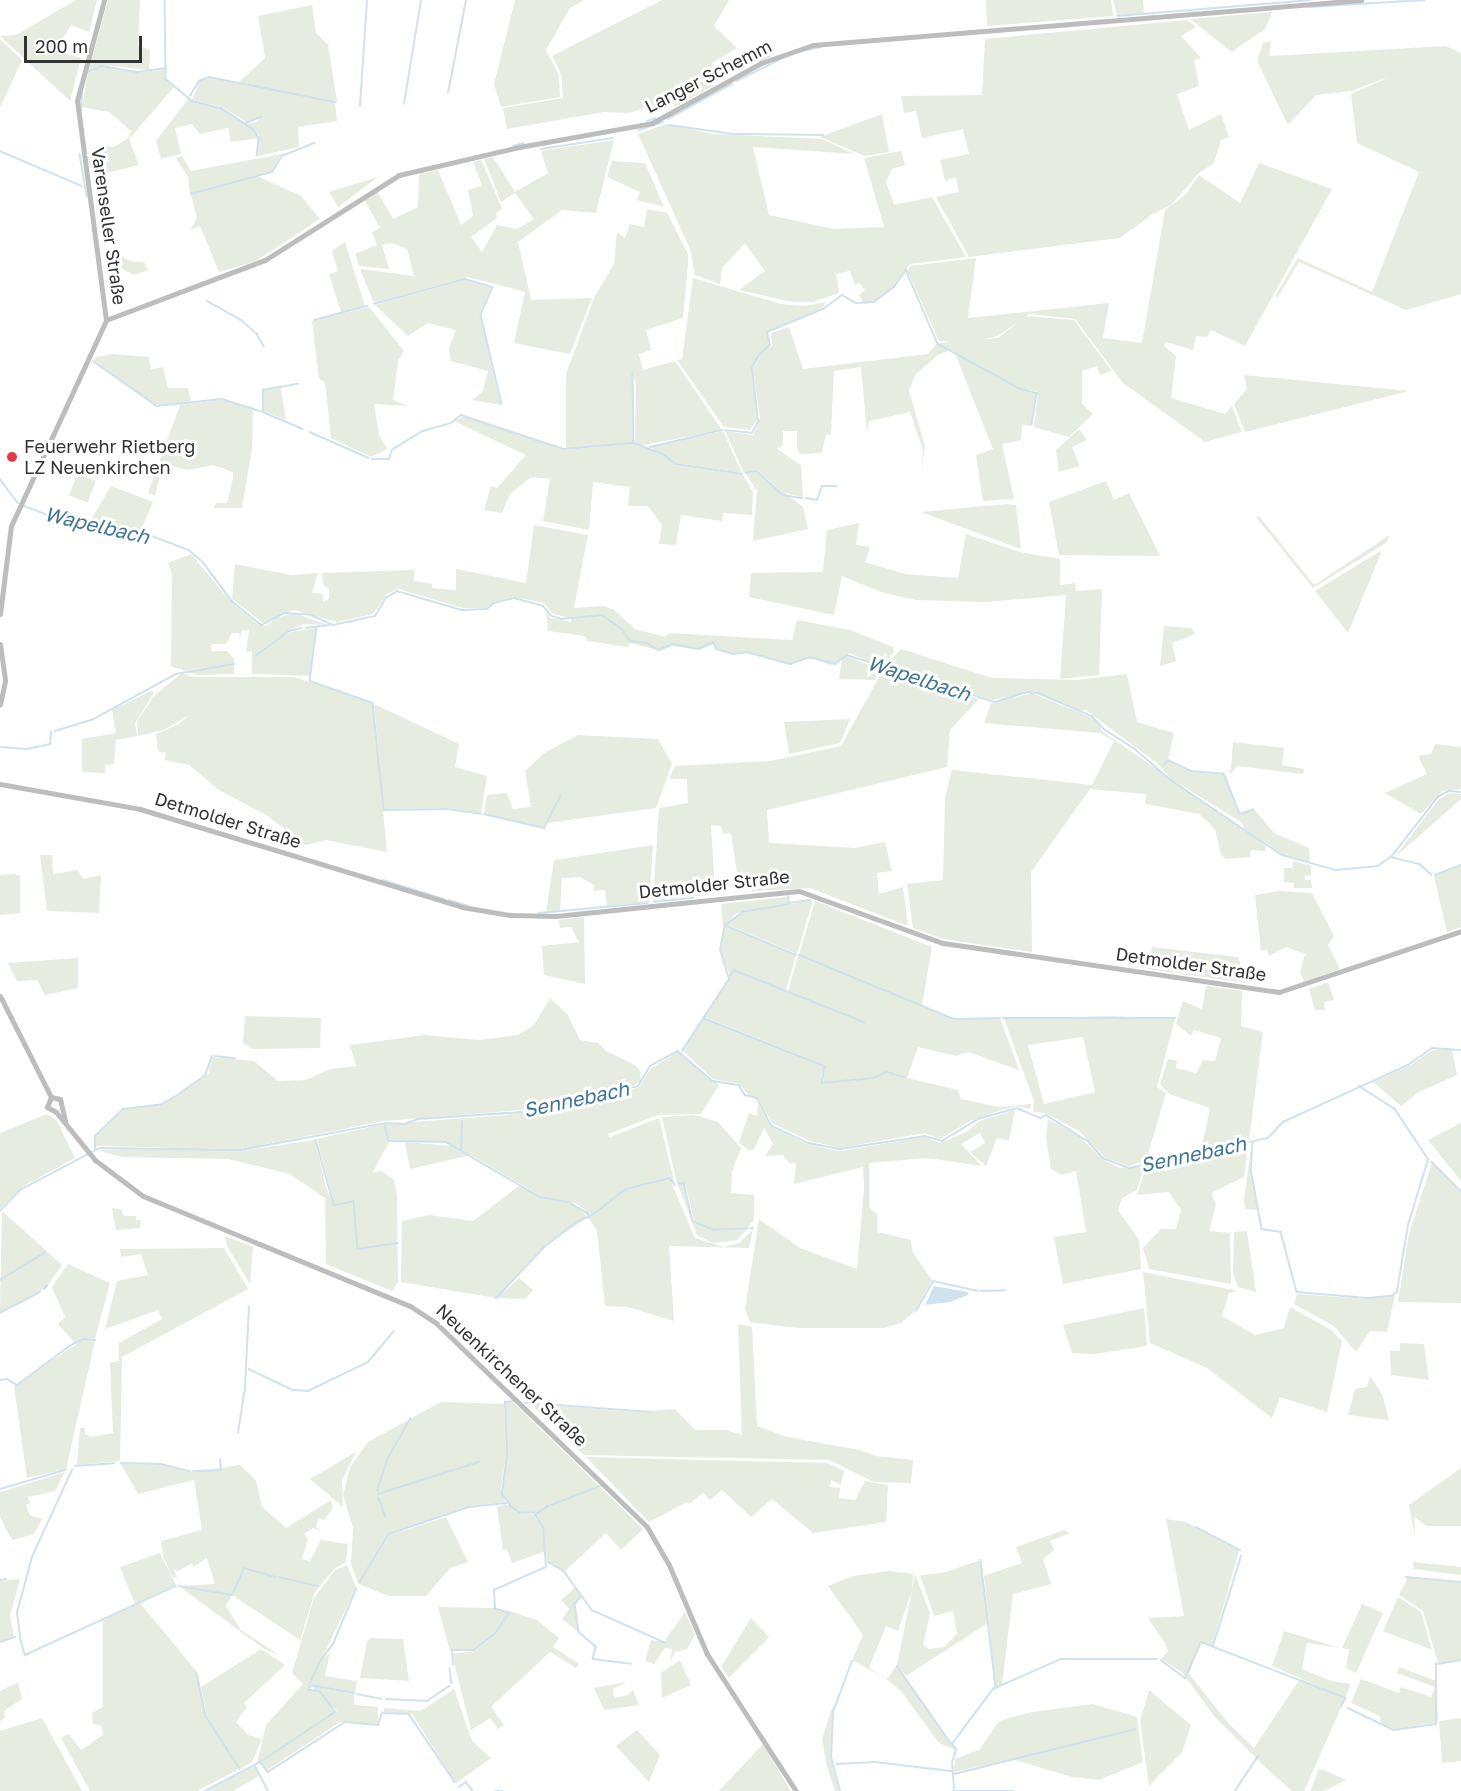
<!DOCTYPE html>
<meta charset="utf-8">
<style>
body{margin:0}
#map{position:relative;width:1461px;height:1791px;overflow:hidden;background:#fff;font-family:"Golos Text",sans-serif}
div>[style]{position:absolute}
.green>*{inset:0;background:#e6ecdf;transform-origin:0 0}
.water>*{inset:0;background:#cfe2ee}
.stream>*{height:1.5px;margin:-0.75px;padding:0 0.75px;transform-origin:0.75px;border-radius:0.75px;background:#cfe2ee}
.secondary>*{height:5px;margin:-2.5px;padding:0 2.5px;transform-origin:2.5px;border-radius:2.5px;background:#bdbdbd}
.dots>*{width:16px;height:16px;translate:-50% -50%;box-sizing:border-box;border:3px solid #fff;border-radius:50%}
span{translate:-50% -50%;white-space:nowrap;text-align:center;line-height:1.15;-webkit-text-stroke:6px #fff;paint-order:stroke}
.street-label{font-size:18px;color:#333}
.poi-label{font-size:18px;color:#333}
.left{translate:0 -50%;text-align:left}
.water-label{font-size:20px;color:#3f7597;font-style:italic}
.scale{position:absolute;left:24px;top:36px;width:118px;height:27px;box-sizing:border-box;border:3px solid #333;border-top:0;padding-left:8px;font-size:18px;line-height:21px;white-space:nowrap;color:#333;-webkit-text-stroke:4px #fff;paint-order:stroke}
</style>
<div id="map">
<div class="green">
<div style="clip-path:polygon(76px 0,97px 0,89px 32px,71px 25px,63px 38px,60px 52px,81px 58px,70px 101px,0 36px,16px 35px)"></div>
<div style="clip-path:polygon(108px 0,140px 0,138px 46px,150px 50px,149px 70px,102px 65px,89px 70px)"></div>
<div style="clip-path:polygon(515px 0,584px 0,570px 8px,546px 50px,559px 75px,560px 97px,501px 107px,494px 84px)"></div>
<div style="clip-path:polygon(662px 0,729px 0,714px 26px,737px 48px,712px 63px,714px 85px,675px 107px,672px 101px,663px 102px,629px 113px,604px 112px,507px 129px,503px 108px,563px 98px,561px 74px,552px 56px)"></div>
<div style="clip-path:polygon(986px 0,1111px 0,1113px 16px,987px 26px)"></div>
<div style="clip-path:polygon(1113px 0,1143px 0,1144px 13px,1117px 15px)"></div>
<div style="clip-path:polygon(312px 5px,316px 33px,328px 45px,337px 101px,239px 82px,265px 58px,258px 16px)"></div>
<div style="clip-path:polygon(1272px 12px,1265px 29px,1232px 52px,1190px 19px)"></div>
<div style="clip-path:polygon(1187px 20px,1196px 27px,1181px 36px,1201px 58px,1194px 60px,1199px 86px,1177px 94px,1189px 130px,1221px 114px,1229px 137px,1221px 140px,1214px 163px,1199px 173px,1171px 205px,1153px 214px,1120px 238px,969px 257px,936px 197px,959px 192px,956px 177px,945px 181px,940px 160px,969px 154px,963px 129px,922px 138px,916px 111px,904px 113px,901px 96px,982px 95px,985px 39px)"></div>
<div style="clip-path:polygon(0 39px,22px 60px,0 108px)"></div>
<div style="clip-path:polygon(1271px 41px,1269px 56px,1446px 46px,1461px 53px,1461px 294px,1406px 310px,1299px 262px,1278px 297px,1275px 296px,1298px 258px,1372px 292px,1419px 172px,1357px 143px,1351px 94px,1389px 77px,1351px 91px,1316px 95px,1288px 125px,1257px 61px,1263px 43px)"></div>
<div style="clip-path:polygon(102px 67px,137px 73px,165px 69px,165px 79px,175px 86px,129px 139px,139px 165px,94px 176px,88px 158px,99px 145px,114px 147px,128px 138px,131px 131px,109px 112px,82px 107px,88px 72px)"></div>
<div style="clip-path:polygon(209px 78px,335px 102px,337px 121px,298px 127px,299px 147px,258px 156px,259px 135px,247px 124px,256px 122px,261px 117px,247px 122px,222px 107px,192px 100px,200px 81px)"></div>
<div style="clip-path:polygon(189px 98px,196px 103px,221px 108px,253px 129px,259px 138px,231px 142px,228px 128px,200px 134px,192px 124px,175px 128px,181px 154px,161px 159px,156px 141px)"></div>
<div style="clip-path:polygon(882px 114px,889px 152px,865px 156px,820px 137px)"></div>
<div style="clip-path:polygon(666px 124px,713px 134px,822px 139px,854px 154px,753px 147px,769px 215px,833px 229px,884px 227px,864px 158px,901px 151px,905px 165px,892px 169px,886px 182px,894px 205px,932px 197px,966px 257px,910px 264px,888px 292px,873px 302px,863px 303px,859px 295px,865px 290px,859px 283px,855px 285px,850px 271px,836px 274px,839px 293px,813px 302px,792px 302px,739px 290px,765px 271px,745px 243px,722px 268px,720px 284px,695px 275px,690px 249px,638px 134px)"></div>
<div style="clip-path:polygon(614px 140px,596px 213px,562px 210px,518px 242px,531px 300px,592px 298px,570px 354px,514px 343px,525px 292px,468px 277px,374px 303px,360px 269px,414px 276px,407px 249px,392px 243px,382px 245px,389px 269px,359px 266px,355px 254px,377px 245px,372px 232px,380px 228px,364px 199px,377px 191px,393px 219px,418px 207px,419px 174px,438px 170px,461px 225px,473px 216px,468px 190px,482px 186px,473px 162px,481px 160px,502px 208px,496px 214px,497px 218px,471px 237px,482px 252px,497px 225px,517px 229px,534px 219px,515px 193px,501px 202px,484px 159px,493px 157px,515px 192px,548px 173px,541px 151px)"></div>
<div style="clip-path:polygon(287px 153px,280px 156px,271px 172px,190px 194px,188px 177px,176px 158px,182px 156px,191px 171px)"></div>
<div style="clip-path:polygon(612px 161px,645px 163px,664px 207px,637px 200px,640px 192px,607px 177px)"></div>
<div style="clip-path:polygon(1259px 163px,1332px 189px,1245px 346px,1211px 330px,1207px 337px,1196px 336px,1193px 350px,1166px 342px,1164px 346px,1176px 356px,1171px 398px,1225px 414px,1232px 406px,1242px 432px,1205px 442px,1123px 383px,1075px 319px,1029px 314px,998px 336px,964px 343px,939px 341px,907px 270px,910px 266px,976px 258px,968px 318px,1109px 303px,1103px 338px,1142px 343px,1165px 210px,1186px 194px,1199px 175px,1240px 203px)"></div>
<div style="clip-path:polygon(257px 176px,301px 196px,320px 219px,256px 261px,219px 272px,200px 226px,190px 230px,197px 218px,191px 195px)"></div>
<div style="clip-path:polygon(378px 177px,338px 207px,329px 192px)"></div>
<div style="clip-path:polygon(647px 209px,667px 213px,688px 254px,688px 265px,683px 318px,646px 330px,651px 350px,639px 354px,643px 370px,675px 361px,722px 430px,639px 446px,635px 443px,636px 386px,633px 373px,633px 443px,566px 449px,566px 374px,594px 298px,614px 264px,617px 232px,625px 238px,630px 224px,644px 227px)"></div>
<div style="clip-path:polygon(345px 242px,365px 306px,341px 312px,329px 274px,338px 271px,332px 251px)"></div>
<div style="clip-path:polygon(115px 252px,130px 261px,144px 262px,148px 270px,134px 275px,121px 268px,109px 270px,106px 254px)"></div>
<div style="clip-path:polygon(693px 278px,781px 304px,804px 306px,826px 302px,822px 309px,766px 332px,770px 344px,752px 368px,757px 420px,750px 430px,724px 427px,677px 360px,682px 359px)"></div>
<div style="clip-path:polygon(464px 280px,491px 287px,480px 314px,501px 405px,472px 400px,483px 391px,488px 371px,451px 361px,449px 348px,456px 330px,428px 323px,408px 336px,375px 305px)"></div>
<div style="clip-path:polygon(369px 307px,404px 351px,398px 361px,393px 400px,408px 406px,374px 404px,379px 435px,387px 449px,371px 457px,331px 438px,325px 382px,319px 379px,312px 321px)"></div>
<div style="clip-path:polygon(1025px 316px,1074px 320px,1112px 371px,1100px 375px,1097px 366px,1082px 371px,1082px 404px,1093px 414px,1069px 437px,1034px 427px,1038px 392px,1018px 387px,939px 343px,998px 338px)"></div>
<div style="clip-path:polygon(789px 327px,803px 369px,928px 354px,937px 343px,953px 349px,938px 355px,915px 375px,909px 391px,925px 446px,921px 475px,923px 450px,910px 412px,869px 421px,867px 432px,861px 367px,834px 371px,831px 435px,826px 434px,822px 453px,800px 454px,797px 449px,797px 431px,783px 431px,783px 445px,777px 449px,801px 465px,803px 497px,784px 493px,757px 470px,744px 473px,725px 431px,753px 435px,760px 418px,753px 369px,764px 350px,772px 346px,771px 333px)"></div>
<div style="clip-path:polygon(954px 351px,1018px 388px,1036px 393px,1031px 426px,1022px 425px,1021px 440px,1002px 444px,1014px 499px,983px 501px,976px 455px,993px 449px)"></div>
<div style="clip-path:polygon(113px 354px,149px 357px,151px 369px,163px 367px,168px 388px,188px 388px,191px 401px,164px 406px,152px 403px,94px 361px,96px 357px)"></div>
<div style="clip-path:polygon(1244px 375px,1409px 391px,1245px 432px,1234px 404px,1247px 389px)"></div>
<div style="clip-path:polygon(281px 388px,281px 389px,286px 420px,264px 411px,264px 391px)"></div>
<div style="clip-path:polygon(222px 400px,253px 407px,252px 449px,242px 508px,214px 508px,216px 503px,227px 503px,233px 478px,233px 472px,213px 465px,188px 470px,163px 464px,155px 496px,148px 493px,180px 405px)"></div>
<div style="clip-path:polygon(464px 416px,564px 450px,634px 444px,662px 454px,675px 465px,743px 475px,753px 492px,752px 515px,723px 513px,722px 521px,681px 515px,676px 545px,659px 544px,662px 525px,648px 506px,628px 506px,630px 487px,593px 482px,589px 530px,543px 521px,550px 479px,531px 477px,510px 494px,502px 513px,484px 510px,491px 486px,497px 488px,526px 455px,454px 421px)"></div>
<div style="clip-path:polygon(1079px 429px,1087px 440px,1072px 447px,1080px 466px,1059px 472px,1056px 450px)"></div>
<div style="clip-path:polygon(723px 431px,742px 473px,676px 463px,650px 447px)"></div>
<div style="clip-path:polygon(757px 472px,803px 507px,808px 529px,753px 541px,757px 491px,746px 474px)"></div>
<div style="left:77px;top:474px;width:20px;height:23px;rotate:20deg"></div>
<div style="clip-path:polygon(1106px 481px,1114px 500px,1129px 493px,1160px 556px,1059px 555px,1049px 502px)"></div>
<div style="clip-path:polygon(111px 486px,153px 502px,141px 530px,89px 523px)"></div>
<div style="clip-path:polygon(1016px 505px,1021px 549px,921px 512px,1006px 504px)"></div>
<div style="clip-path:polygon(1259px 516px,1314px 585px,1390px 535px,1386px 543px,1313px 588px,1256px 517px)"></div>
<div style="clip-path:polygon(859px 523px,856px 545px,870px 547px,865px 562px,905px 574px,958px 578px,966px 534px,1020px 552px,1060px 559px,1060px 585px,1075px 583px,1076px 591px,1102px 589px,1099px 675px,1060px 679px,1066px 595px,986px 602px,916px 600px,881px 592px,842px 576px,834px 615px,749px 597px,751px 573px,823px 572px,827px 530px)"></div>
<div style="clip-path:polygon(534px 525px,588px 535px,574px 608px,604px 606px,614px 610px,635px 629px,665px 637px,669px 633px,792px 640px,797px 620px,850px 630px,893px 647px,894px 652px,882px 667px,849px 653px,846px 656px,881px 669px,876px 680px,839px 679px,842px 660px,830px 665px,816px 659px,804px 659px,791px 665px,747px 653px,733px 655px,715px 650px,714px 644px,699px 650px,672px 646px,661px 651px,630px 643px,628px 647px,587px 641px,585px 636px,548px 631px,546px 610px,550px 618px,571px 622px,571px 618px,553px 614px,544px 603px,513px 597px,493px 602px,487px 608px,463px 608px,398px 589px,387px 594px,373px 614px,337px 622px,294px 610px,263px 623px,232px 599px,235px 564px,291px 575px,318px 573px,312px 593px,323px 594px,323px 602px,329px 599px,329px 589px,323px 585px,322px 573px,414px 570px,414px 581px,432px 584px,432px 588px,456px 590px,456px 569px,526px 583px)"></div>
<div style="clip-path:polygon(1380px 551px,1381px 553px,1348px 633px,1315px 591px)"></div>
<div style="clip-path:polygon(191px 554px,231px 602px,259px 625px,267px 626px,276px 618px,294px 613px,328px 625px,304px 624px,289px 630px,254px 655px,290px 632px,316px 628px,310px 676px,252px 674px,252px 652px,246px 651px,249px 630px,241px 631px,241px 638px,239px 633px,232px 633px,226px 644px,212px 644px,211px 651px,227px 651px,234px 659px,234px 674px,198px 675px,187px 672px,208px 667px,185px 671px,171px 666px,172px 574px,168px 563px)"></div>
<div style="clip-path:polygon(1164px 626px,1192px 628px,1195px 634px,1172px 643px,1176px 661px,1160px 666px)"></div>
<div style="clip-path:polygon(901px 649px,992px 678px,1076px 680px,1127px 674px,1137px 722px,1174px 733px,1168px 759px,1193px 772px,1225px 774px,1240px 813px,1253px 808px,1274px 833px,1309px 848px,1310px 862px,1284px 855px,1245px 829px,1241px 822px,1171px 779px,1158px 764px,1086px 710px,1079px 711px,1034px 691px,993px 700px,884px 667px)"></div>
<div style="clip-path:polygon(883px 670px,979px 699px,950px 730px,947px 767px,767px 810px,769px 843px,855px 848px,885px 842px,892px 871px,877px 873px,879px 894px,903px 887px,908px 926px,810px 888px,752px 891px,737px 874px,731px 833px,723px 834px,721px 826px,711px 825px,715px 889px,707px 895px,653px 901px,659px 808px,688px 803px,687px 779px,669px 779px,675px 766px,770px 761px,841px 746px)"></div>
<div style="clip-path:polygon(182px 673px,192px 677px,294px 677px,373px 703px,387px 852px,326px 840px,306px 845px,266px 815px,219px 790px,189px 765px,165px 760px,166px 753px,158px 751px,156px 734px,179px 724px,189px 715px,164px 730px,138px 736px,137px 721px,155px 695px)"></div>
<div style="clip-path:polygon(151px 691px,154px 693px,135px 723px,137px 736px,116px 740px,114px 764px,105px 765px,105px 773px,82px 772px,82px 739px,116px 733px,112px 710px)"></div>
<div style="clip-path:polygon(1032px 693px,1096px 719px,1103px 732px,1238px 825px,1266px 846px,1265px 851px,1251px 850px,1250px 857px,1226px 859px,1221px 855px,1215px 829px,1199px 814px,1145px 804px,1146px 794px,1090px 789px,1031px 872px,1032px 952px,943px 939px,913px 928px,907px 884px,943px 880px,945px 797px,952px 770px,1092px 785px,1114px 741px,1100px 733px,984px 723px,991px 703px)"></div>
<div style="clip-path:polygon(374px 704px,459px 744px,455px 767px,487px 776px,481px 813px,448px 808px,384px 809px)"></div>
<div style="clip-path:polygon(850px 719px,840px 743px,789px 754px,784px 722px)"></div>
<div style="clip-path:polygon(578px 735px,658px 739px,672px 764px,656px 808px,547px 823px,560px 795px,544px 828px,484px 813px,487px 795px,507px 793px,513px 809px,531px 807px,525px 771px,544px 753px)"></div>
<div style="clip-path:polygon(1233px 742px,1284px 748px,1282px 765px,1304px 769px,1303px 774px,1237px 766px,1232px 773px,1227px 772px,1231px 770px)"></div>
<div style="clip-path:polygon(1435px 744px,1461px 747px,1461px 789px,1443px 791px,1421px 814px,1385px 793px,1427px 774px,1418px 756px,1431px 754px)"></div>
<div style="clip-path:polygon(1450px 793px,1461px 794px,1461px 799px,1394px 858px,1439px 799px)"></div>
<div style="clip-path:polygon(653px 845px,649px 902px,607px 906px,605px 890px,594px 891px,594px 885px,580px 877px,562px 878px,560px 911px,546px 912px,554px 860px)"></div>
<div style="clip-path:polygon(40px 855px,52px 855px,53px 874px,78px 870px,83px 879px,101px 875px,99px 913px,47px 911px)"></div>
<div style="clip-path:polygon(1293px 861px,1311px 866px,1311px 876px,1305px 875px,1305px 880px,1311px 880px,1312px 888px,1294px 888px,1294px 883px,1284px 882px,1284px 868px,1293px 868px)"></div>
<div style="clip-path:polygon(1461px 866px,1461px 927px,1447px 932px,1434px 876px)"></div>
<div style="clip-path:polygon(15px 874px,20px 876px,20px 913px,0 915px,0 875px)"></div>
<div style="clip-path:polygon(1279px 891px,1312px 893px,1334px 936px,1328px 945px,1340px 969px,1304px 982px,1300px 972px,1305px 954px,1286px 947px,1269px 956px,1267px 949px,1261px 951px,1255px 895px)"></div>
<div style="clip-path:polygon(787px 897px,788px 903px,737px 913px,723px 926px,721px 904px)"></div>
<div style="clip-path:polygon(813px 900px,797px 954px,726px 924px,743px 913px)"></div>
<div style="clip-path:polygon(815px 901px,932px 947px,922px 1006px,799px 955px)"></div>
<div style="clip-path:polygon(584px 917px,585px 984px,544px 975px,542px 946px,579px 942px,571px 927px,560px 928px,559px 920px)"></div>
<div style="clip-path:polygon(725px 925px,796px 955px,786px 990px,734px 970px,730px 975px,720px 951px)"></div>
<div style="clip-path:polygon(1152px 947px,1238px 957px,1247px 983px,1148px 969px)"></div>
<div style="clip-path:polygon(798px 956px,954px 1019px,1000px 1018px,1019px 1070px,968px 1052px,956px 1056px,918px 1047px,907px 1078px,958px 1090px,961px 1099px,999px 1107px,1031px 1104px,1030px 1109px,1017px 1106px,998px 1111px,970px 1121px,940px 1139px,925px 1133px,840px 1148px,810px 1141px,772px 1123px,757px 1097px,749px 1096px,739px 1084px,713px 1079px,683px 1051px,703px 1019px,824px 1066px,821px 1077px,822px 1084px,873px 1078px,887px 1073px,905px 1076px,887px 1072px,873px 1077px,822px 1083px,825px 1065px,704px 1017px,734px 971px,864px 1022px,788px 991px)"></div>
<div style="clip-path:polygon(78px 958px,78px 988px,45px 995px,37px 980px,17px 981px,8px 963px)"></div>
<div style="clip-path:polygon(1328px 982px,1334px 1000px,1324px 1002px,1325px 1010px,1315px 1010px,1309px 989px)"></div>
<div style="clip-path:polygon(1206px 986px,1242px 991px,1241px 1026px,1263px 1032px,1249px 1140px,1201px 1150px,1210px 1108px,1169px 1094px,1160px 1084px,1168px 1059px,1177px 1061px,1176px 1068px,1196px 1073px,1203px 1060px,1215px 1061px,1221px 1038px,1194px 1030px,1191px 1036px,1176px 1024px,1183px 1001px,1202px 1009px)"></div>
<div style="clip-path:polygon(550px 998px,568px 1015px,580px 1040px,598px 1043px,606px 1051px,635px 1065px,641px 1072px,640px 1081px,633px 1086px,576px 1095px,522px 1110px,385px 1121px,240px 1149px,95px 1146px,96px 1137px,124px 1108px,158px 1105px,173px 1099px,209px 1073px,212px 1057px,254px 1061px,278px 1081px,306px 1080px,330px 1069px,356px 1066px,350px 1045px,424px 1035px,480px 1040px,518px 1035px,534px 1025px)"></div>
<div style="clip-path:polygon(245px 1016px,321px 1018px,320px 1048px,253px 1049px,243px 1043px)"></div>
<div style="clip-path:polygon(evenodd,1111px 1016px,1175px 1019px,1157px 1087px,1166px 1093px,1146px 1161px,1128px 1166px,1104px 1157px,1079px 1131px,1045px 1113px,1033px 1112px,1034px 1101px,1004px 1019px,1111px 1016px,1083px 1037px,1095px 1092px,1044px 1104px,1028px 1045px,1083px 1037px)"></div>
<div style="clip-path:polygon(1452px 1049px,1457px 1075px,1419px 1092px,1401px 1106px,1373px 1082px,1409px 1066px,1433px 1050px)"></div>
<div style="clip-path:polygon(678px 1052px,719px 1085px,701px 1114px,658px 1115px,608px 1134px,610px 1137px,659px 1118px,675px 1185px,670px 1177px,626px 1188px,590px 1216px,584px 1209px,575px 1203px,562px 1200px,546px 1198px,574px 1204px,588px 1217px,544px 1247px,496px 1298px,401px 1282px,402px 1221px,429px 1215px,473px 1221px,520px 1185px,540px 1198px,546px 1199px,471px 1155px,410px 1169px,405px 1142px,454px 1146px,446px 1141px,390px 1141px,385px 1124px,507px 1115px,584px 1096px,632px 1090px,639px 1087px,651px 1068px)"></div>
<div style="clip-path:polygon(758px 1104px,771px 1127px,808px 1144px,839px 1151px,925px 1137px,940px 1143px,968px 1131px,979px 1121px,1015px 1110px,1009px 1141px,997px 1138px,986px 1166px,970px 1152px,985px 1143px,980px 1133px,961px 1144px,982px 1166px,927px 1158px,869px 1163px,869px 1208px,877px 1214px,877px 1232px,911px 1240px,912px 1251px,932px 1280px,915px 1311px,901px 1323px,884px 1328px,797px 1328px,750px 1322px,745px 1309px,759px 1219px,800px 1248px,857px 1269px,864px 1189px,863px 1167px,794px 1184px,796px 1163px,789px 1163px,783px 1155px,765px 1156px,773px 1144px,764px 1128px,754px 1149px,749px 1151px,739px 1142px,749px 1113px,757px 1116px)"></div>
<div style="clip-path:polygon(47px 1114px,57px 1121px,75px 1158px,22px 1187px,0 1209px,0 1133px)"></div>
<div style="clip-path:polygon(694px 1115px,718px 1122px,741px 1148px,732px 1172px,731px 1193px,754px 1195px,754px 1220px,748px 1227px,713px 1230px,694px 1220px,685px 1183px,677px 1184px,662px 1117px)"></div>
<div style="clip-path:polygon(1048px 1119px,1079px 1136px,1102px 1159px,1120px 1168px,1145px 1165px,1137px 1190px,1122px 1198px,1118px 1210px,1139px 1240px,1141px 1269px,1063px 1284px,1054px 1237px,1086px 1232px,1076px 1171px,1062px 1175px,1051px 1169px,1046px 1138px)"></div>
<div style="clip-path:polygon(1461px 1123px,1461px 1181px,1428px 1140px)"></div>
<div style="clip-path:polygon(384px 1124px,389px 1142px,373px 1172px,382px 1171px,394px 1180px,397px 1195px,398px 1282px,392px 1291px,326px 1264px,325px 1198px,290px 1174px,228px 1159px,122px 1157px,96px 1150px,179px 1147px,238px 1151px,315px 1140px,325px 1184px,333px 1205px,353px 1201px,358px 1249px,354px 1200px,334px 1204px,317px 1139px)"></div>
<div style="clip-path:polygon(1248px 1144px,1244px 1177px,1213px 1192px,1212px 1196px,1216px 1205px,1209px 1231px,1230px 1233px,1231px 1284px,1149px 1269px,1143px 1248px,1161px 1229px,1176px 1229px,1181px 1210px,1169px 1192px,1137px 1195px,1147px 1165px)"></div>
<div style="clip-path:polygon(1252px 1144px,1250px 1169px,1259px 1210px,1245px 1209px,1244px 1199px)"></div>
<div style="clip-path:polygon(1432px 1162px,1461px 1192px,1461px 1303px,1398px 1302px,1409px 1234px)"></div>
<div style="clip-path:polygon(670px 1179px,695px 1238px,724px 1247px,739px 1243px,753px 1229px,749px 1248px,669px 1246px,674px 1321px,628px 1307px,605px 1306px,597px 1231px,589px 1218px,626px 1190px)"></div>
<div style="clip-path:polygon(683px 1184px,693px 1222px,713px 1231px,747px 1229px,737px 1240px,713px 1243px,697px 1235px,678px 1185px)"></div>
<div style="clip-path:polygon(112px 1208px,122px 1210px,123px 1216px,136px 1216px,136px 1220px,141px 1220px,140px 1228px,116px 1230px)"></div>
<div style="clip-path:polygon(2px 1211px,62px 1265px,48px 1285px,28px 1300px,0 1313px)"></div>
<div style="clip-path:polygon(1247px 1231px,1256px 1292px,1238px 1287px,1233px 1274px,1234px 1232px)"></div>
<div style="clip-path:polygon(225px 1236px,253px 1247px,250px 1284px,227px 1246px)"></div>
<div style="clip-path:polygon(224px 1248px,248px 1289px,122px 1357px,120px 1461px,77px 1465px,80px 1428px,85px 1428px,85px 1434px,91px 1437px,113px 1433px,110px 1363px,119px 1361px,119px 1343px,162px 1319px,158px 1310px,105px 1329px,117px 1281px,148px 1275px,141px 1254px,121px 1257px,120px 1249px)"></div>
<div style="clip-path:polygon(68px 1264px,110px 1283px,95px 1339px,84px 1338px,75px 1343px,58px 1324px,65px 1317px,52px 1287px)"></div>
<div style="clip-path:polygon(1143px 1272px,1238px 1291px,1229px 1293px,1222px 1316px,1255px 1335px,1284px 1328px,1290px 1307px,1331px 1330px,1342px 1341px,1327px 1412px,1280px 1397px,1272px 1418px,1207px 1368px,1150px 1343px)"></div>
<div style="clip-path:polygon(519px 1278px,533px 1290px,525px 1299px,497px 1298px)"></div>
<div style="clip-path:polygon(1297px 1294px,1367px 1299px,1395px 1295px,1387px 1332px,1370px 1331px,1356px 1352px,1334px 1326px,1294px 1304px)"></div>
<div style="clip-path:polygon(1144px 1308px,1147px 1346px,1095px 1354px,1072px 1353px,1063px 1325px)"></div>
<div style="clip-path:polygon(738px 1324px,752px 1327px,757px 1426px,787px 1437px,860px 1450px,876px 1456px,913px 1460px,911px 1483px,874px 1482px,829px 1460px,584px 1455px,531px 1404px,635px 1412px,675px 1409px,695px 1430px,726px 1430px,742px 1435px)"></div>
<div style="clip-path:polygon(84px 1339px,95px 1341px,66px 1469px,27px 1478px,14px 1386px)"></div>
<div style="clip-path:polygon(1400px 1343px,1424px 1344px,1429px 1380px,1391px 1375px,1390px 1351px,1400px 1351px)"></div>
<div style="clip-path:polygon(1370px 1376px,1382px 1394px,1389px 1420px,1348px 1415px,1355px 1389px,1367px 1387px)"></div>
<div style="clip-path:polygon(512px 1401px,643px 1529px,621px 1550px,606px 1533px,565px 1571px,547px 1561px,543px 1527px,535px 1512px,526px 1514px,511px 1507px,503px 1493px,507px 1454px,506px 1403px)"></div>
<div style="clip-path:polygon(441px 1402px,504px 1404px,506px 1453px,501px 1489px,505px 1502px,469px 1506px,389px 1533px,358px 1583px,351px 1564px,353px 1528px,343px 1495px,350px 1467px,368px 1442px)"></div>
<div style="clip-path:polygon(356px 1452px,342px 1480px,343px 1507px,310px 1479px)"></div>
<div style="clip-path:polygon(586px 1457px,828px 1463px,844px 1471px,841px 1485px,831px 1480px,830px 1487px,840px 1488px,839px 1498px,855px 1500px,865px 1481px,888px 1485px,886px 1522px,813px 1533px,772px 1499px,751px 1517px,722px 1490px,710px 1500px,703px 1493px,689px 1504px,687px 1502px,649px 1522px)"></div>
<div style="clip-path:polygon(121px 1464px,161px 1465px,193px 1472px,240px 1465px,256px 1480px,262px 1507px,286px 1528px,331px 1500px,333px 1508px,324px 1520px,319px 1518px,316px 1527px,321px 1531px,313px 1528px,304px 1534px,308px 1539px,302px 1559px,310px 1561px,321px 1540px,348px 1544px,346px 1562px,334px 1569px,315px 1592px,300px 1640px,232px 1595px,226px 1606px,241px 1630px,279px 1655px,264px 1649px,179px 1586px,215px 1584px,207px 1558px,193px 1567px,192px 1563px,178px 1571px,173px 1569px,177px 1577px,173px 1578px,163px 1556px,161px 1541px,202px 1530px,194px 1480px,138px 1494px)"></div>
<div style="clip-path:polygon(1461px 1468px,1461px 1526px,1427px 1526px,1414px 1517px,1415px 1537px,1409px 1505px)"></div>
<div style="clip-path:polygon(65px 1472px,55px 1491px,28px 1497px,30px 1503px,26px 1505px,30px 1515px,42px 1519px,34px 1534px,12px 1540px,0 1517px,0 1492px)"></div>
<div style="clip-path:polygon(506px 1504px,520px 1513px,533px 1514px,542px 1528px,546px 1551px,512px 1563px,507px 1550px,503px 1550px,497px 1507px)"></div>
<div style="clip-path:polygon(446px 1517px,468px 1562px,450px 1568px,426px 1596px,388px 1596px,359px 1584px,390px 1535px)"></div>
<div style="clip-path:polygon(1166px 1519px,1186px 1522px,1239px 1551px,1212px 1646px,1201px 1642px,1189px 1674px,1229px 1724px,1254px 1748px,1300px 1679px,1345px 1699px,1304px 1791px,1292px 1791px,1264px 1766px,1214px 1716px,1182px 1672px,1161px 1659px,1168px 1651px,1165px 1643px,1148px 1618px,1184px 1616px)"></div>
<div style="clip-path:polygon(1064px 1530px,1070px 1533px,1050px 1541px,1054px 1550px,1043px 1559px,1051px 1584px,1013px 1594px,1002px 1685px,996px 1687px,984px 1576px,1022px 1563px,1016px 1547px)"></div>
<div style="clip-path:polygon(160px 1553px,176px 1585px,135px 1604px,120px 1567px)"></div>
<div style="clip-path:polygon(981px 1560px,988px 1623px,906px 1676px,897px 1665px,915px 1575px,930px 1613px,923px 1645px,929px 1649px,944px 1647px,957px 1634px,953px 1611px,934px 1616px,920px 1575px,943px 1573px)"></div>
<div style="clip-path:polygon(1413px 1562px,1461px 1567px,1461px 1575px,1414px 1569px)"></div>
<div style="clip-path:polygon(347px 1565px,356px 1587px,308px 1688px,321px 1694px,335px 1711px,257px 1763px,266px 1725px,303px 1684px,292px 1673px,314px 1598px,335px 1570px)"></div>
<div style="clip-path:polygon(890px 1571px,913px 1574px,912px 1591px,898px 1631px,886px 1626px,869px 1668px,887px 1679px,896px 1666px,955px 1750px,939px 1743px,901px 1691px,885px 1678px,852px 1660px,863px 1635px,828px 1586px,853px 1576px)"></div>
<div style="clip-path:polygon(1408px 1577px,1461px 1583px,1461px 1660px,1438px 1663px,1423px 1611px,1399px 1595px)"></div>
<div style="clip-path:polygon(20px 1579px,10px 1616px,14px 1637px,0 1642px,0 1581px)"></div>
<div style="clip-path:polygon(575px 1587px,581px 1597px,574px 1604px,578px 1632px,562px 1619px,569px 1609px,561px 1600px)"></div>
<div style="clip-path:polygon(1398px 1597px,1421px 1612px,1432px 1650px,1383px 1631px)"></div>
<div style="clip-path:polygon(140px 1603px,198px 1673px,206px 1716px,239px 1769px,197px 1791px,90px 1791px,61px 1738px,69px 1734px,81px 1750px,103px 1735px,102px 1726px,93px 1724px,92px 1713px,103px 1707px,103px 1620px)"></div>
<div style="clip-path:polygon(1362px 1604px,1383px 1613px,1356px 1673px,1346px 1668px,1349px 1649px,1342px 1648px)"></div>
<div style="clip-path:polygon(438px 1607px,494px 1608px,509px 1612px,495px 1631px,474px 1649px,450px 1651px)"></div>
<div style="clip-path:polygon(510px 1611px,537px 1620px,559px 1638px,553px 1647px,579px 1664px,576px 1668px,550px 1652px,491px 1707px,504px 1725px,498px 1729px,490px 1718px,471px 1730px,452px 1654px,475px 1651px,496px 1632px)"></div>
<div style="clip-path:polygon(685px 1612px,695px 1635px,687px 1649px,675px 1652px,670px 1662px,672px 1649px,665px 1648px,654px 1664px,645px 1661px,651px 1640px,664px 1642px)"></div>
<div style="clip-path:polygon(751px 1618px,769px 1637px,729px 1678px,721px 1667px)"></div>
<div style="clip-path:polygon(1284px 1631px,1340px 1648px,1307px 1643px,1302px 1669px,1331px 1681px,1351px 1684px,1345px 1698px,1272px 1666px)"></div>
<div style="clip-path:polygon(371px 1638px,403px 1639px,409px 1681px,360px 1678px,367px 1641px)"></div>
<div style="clip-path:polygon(261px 1649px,285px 1665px,244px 1703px,247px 1707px,236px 1722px,248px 1735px,262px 1739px,252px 1762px,240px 1769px,207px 1716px,201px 1687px)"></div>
<div style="clip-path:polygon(330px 1652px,325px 1676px,357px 1681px,355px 1693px,311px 1685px,319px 1663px)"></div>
<div style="clip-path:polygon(680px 1660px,691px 1685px,662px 1698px,661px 1673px)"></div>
<div style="clip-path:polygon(1399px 1667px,1436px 1681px,1438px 1722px,1395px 1729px,1381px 1724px,1380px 1716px,1351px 1703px,1361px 1679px,1399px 1693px,1401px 1687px,1431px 1697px,1435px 1687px,1397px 1673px)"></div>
<div style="clip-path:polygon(18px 1682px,22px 1699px,4px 1711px,5px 1718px,0 1721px,0 1691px)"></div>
<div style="clip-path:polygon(627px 1682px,613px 1689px,614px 1698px,628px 1695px,633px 1690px,639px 1705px,604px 1710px,594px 1688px)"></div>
<div style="clip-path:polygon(311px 1686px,354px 1694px,354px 1705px,378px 1707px,378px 1725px,340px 1722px,266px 1771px,261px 1762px,337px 1711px)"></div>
<div style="clip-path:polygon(454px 1689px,472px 1741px,491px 1758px,456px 1783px,412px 1714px,384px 1712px,384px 1708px,421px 1711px)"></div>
<div style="clip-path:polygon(1149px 1690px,1191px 1725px,1182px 1752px,1149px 1786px,1153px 1791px,1149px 1786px,1140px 1721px)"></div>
<div style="clip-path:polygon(833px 1704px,830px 1757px,839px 1791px,835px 1791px,827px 1767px,822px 1739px)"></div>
<div style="clip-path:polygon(1093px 1704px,1137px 1717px,1143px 1762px,1099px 1780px,1072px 1777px,1012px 1759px,954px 1772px,955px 1759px,979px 1750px,999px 1721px,1032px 1712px)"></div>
<div style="clip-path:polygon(42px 1718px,82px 1791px,0 1791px,0 1731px)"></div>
<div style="clip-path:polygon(1461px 1718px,1461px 1761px,1442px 1763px,1439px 1721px)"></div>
<div style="clip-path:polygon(637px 1730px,660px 1755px,649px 1782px,616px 1746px)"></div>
<div style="clip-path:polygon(763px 1744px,791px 1791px,719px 1791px)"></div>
<div style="clip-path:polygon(255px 1766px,259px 1776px,233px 1791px,206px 1791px)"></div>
<div style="clip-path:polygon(1319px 1769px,1324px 1770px,1346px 1780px,1324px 1791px,1310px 1791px)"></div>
</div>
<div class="water">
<div style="clip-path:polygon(934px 1286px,968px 1292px,968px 1295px,950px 1302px,925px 1305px)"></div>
</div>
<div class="stream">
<div style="left:165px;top:0;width:68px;rotate:89.2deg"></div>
<div style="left:1309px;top:7px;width:116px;rotate:-3.5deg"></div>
<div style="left:1117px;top:16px;width:194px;rotate:-4.7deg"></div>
<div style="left:1055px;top:27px;width:16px;rotate:-4deg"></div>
<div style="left:802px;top:51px;width:19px;rotate:-12deg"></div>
<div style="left:760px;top:61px;width:11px;rotate:-27deg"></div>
<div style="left:87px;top:72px;width:16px;rotate:-22deg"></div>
<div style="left:102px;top:66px;width:36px;rotate:10deg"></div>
<div style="left:137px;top:72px;width:29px;rotate:-8deg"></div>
<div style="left:166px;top:68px;width:11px;rotate:90deg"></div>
<div style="left:166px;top:79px;width:34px;rotate:40deg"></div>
<div style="left:192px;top:101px;width:30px;rotate:14deg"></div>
<div style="left:221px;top:108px;width:38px;rotate:33deg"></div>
<div style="left:253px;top:129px;width:11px;rotate:56deg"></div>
<div style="left:259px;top:138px;width:18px;rotate:96deg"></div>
<div style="left:737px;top:81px;width:49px;rotate:-26.6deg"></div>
<div style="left:448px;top:93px;width:95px;rotate:-79deg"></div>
<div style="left:190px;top:96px;width:17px;rotate:-59deg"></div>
<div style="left:199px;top:81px;width:11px;rotate:-22deg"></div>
<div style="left:209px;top:77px;width:129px;rotate:11.1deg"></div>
<div style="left:404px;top:104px;width:105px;rotate:-80.7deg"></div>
<div style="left:360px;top:106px;width:106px;rotate:-86.2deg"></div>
<div style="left:81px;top:113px;width:19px;rotate:-87deg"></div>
<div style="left:668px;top:119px;width:73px;rotate:-28.7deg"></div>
<div style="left:647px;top:121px;width:9px;rotate:-18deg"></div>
<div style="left:246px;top:123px;width:16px;rotate:-22deg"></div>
<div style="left:669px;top:125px;width:66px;rotate:7.9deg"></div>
<div style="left:734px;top:134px;width:89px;rotate:0.6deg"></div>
<div style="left:639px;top:130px;width:25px;rotate:-18deg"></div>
<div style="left:85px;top:141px;width:11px;rotate:85deg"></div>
<div style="left:513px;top:146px;width:11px;rotate:-15deg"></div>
<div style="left:541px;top:149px;width:73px;rotate:-8.7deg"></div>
<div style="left:0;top:151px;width:89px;rotate:23.1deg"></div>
<div style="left:80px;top:154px;width:43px;rotate:80.5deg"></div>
<div style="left:191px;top:194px;width:84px;rotate:-15.2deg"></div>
<div style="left:272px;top:172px;width:19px;rotate:-58deg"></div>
<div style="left:282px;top:156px;width:35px;rotate:-22deg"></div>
<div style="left:207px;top:301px;width:38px;rotate:29deg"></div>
<div style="left:240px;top:319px;width:23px;rotate:41deg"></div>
<div style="left:257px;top:334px;width:14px;rotate:60deg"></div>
<div style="left:374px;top:304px;width:94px;rotate:-15.4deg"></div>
<div style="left:465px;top:279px;width:29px;rotate:16deg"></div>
<div style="left:493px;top:287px;width:30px;rotate:113deg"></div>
<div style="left:481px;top:315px;width:91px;rotate:76.7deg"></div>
<div style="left:314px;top:320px;width:55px;rotate:-14.8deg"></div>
<div style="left:93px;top:361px;width:78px;rotate:35.1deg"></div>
<div style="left:157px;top:406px;width:65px;rotate:-6.1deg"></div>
<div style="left:222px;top:399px;width:43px;rotate:17.6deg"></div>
<div style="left:263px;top:412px;width:22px;rotate:-90deg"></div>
<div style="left:263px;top:390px;width:35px;rotate:-10deg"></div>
<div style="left:633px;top:374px;width:69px;rotate:89.2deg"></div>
<div style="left:263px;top:412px;width:43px;rotate:23deg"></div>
<div style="left:725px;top:430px;width:27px;rotate:6deg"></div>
<div style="left:752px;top:433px;width:13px;rotate:-63deg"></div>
<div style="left:758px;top:421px;width:53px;rotate:-96.5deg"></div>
<div style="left:752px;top:368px;width:13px;rotate:-63deg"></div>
<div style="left:758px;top:356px;width:16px;rotate:-43deg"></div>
<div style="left:770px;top:345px;width:13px;rotate:-103deg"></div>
<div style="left:767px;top:332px;width:61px;rotate:-22.3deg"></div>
<div style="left:823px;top:309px;width:24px;rotate:-36deg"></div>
<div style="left:842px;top:295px;width:16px;rotate:30deg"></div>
<div style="left:856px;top:303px;width:18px;rotate:-3deg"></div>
<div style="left:874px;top:302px;width:25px;rotate:-37deg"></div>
<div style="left:894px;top:287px;width:21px;rotate:-55deg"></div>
<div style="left:906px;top:270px;width:81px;rotate:66.6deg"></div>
<div style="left:938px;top:344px;width:92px;rotate:28.5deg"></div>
<div style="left:1019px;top:388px;width:19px;rotate:16deg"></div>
<div style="left:1037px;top:393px;width:32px;rotate:99deg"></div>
<div style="left:310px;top:432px;width:64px;rotate:23.8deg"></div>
<div style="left:650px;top:447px;width:74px;rotate:-13.3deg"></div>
<div style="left:372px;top:459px;width:17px"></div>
<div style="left:389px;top:459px;width:9px;rotate:-72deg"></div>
<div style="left:392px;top:450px;width:36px;rotate:-32deg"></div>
<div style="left:423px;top:431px;width:29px;rotate:-16deg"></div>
<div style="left:451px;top:423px;width:13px;rotate:-39deg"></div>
<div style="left:461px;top:415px;width:108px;rotate:18.3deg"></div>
<div style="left:564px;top:449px;width:70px;rotate:-4.9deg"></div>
<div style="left:634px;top:443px;width:31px;rotate:21deg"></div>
<div style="left:663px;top:454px;width:16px;rotate:38deg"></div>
<div style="left:676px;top:464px;width:67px;rotate:8.6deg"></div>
<div style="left:746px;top:473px;width:11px;rotate:-10deg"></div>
<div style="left:757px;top:471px;width:35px;rotate:43deg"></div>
<div style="left:783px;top:495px;width:20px;rotate:9deg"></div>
<div style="left:0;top:479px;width:30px;rotate:53deg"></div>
<div style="left:806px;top:498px;width:11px;rotate:10deg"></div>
<div style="left:817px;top:500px;width:15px;rotate:-70deg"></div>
<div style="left:822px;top:486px;width:14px"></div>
<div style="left:22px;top:505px;width:53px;rotate:21.2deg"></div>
<div style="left:71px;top:524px;width:74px;rotate:7deg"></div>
<div style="left:144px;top:533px;width:48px;rotate:20.7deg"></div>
<div style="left:189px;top:550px;width:18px;rotate:41deg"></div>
<div style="left:203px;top:562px;width:49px;rotate:53.4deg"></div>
<div style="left:232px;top:601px;width:38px;rotate:39deg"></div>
<div style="left:262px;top:625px;width:26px;rotate:-28deg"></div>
<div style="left:285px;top:613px;width:26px;rotate:4deg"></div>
<div style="left:311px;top:615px;width:24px;rotate:24deg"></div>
<div style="left:333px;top:625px;width:43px;rotate:-12.1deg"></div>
<div style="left:375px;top:616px;width:21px;rotate:-59deg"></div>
<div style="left:386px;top:598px;width:13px;rotate:-32deg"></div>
<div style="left:397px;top:591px;width:68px;rotate:16.3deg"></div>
<div style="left:462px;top:610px;width:25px;rotate:-2deg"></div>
<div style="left:487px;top:609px;width:9px;rotate:-41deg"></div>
<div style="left:494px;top:603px;width:21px;rotate:-14deg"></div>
<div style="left:514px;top:598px;width:30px;rotate:15deg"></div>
<div style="left:543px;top:606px;width:13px;rotate:48deg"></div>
<div style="left:552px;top:616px;width:9px;rotate:18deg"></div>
<div style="left:561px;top:619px;width:41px;rotate:-5.6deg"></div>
<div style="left:602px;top:615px;width:24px;rotate:35deg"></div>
<div style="left:622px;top:629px;width:14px;rotate:56deg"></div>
<div style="left:630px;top:641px;width:17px;rotate:7deg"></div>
<div style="left:647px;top:643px;width:13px;rotate:32deg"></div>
<div style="left:658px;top:650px;width:16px;rotate:-22deg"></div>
<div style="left:673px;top:644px;width:25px;rotate:11deg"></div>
<div style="left:698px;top:649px;width:17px;rotate:-25deg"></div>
<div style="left:713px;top:642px;width:8px;rotate:60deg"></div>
<div style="left:717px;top:649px;width:17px;rotate:17deg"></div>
<div style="left:733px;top:654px;width:14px;rotate:-8deg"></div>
<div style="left:747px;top:652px;width:45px;rotate:15.6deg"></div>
<div style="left:790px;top:664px;width:21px;rotate:-19deg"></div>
<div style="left:810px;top:657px;width:26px;rotate:16deg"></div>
<div style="left:835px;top:664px;width:15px;rotate:-37deg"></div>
<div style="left:847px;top:655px;width:155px;rotate:17.6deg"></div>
<div style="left:995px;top:702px;width:34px;rotate:-17deg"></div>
<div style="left:1027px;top:692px;width:11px;rotate:5deg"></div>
<div style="left:1038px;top:693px;width:59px;rotate:23.1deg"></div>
<div style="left:1092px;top:716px;width:19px;rotate:47deg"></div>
<div style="left:1105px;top:730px;width:36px;rotate:32deg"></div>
<div style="left:1135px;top:749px;width:48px;rotate:40.7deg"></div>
<div style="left:1171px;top:780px;width:134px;rotate:34deg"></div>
<div style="left:1282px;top:855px;width:56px;rotate:15.5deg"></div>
<div style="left:1336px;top:870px;width:42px;rotate:-5.4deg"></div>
<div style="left:1378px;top:866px;width:17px;rotate:-36deg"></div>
<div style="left:1392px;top:856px;width:75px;rotate:-52.1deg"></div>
<div style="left:1438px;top:797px;width:13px;rotate:-29deg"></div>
<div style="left:1449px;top:791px;width:12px;rotate:5deg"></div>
<div style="left:306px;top:628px;width:24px;rotate:-7deg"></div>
<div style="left:317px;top:628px;width:53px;rotate:97.5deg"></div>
<div style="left:310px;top:681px;width:67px;rotate:19.2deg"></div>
<div style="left:373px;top:703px;width:108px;rotate:84.1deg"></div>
<div style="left:384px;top:810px;width:63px;rotate:-0.9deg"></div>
<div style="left:447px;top:809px;width:34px;rotate:8deg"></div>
<div style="left:255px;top:656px;width:42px;rotate:-36.3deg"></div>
<div style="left:289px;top:631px;width:12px;rotate:-14deg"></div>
<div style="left:55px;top:731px;width:39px;rotate:-17deg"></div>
<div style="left:92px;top:720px;width:96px;rotate:-28.7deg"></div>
<div style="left:176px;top:674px;width:59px;rotate:-9.8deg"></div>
<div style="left:0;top:747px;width:27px;rotate:4deg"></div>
<div style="left:27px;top:749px;width:24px;rotate:-12deg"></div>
<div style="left:50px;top:744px;width:12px;rotate:-85deg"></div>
<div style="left:1164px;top:765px;width:6px;rotate:-51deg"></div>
<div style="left:1168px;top:760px;width:26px;rotate:25deg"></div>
<div style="left:1192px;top:771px;width:32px;rotate:5deg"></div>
<div style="left:1224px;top:774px;width:43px;rotate:68.2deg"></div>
<div style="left:1240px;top:814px;width:14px;rotate:-17deg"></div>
<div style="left:484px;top:814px;width:62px;rotate:13.1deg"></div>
<div style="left:544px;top:828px;width:36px;rotate:-63deg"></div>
<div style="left:1391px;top:857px;width:30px;rotate:14deg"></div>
<div style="left:1420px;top:864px;width:16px;rotate:43deg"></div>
<div style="left:1435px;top:875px;width:28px;rotate:-21deg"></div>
<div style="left:383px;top:880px;width:64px;rotate:17.3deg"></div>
<div style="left:449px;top:900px;width:21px;rotate:17deg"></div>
<div style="left:654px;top:902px;width:39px;rotate:-6deg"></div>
<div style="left:790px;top:903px;width:20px;rotate:-9deg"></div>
<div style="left:539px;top:913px;width:109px;rotate:-5.2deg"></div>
<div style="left:726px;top:924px;width:21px;rotate:-35deg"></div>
<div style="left:743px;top:912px;width:47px;rotate:-9.9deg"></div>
<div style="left:789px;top:904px;width:7px;rotate:-98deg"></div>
<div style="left:799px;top:955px;width:168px;rotate:22.4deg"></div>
<div style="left:954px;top:1019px;width:46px;rotate:-1.2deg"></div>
<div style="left:730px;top:976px;width:7px;rotate:-56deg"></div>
<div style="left:734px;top:970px;width:140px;rotate:21.8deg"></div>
<div style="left:703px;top:1018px;width:131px;rotate:21.5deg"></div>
<div style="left:825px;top:1066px;width:17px;rotate:100deg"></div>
<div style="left:822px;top:1083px;width:51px;rotate:-5.6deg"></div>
<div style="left:873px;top:1078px;width:15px;rotate:-23deg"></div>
<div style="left:887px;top:1072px;width:19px;rotate:16deg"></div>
<div style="left:1003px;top:1018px;width:172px"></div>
<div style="left:682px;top:1051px;width:86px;rotate:-56.9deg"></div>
<div style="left:729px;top:979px;width:30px;rotate:-107deg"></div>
<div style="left:720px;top:950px;width:25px;rotate:-79deg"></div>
<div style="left:725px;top:925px;width:77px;rotate:22.9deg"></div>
<div style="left:215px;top:1056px;width:20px;rotate:6deg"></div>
<div style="left:1359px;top:1086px;width:43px;rotate:32.6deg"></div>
<div style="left:1395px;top:1109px;width:61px;rotate:56.3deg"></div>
<div style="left:385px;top:1124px;width:17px;rotate:77deg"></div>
<div style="left:389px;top:1141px;width:57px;rotate:1deg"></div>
<div style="left:446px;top:1142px;width:109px;rotate:30.3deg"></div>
<div style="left:540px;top:1197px;width:29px;rotate:10deg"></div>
<div style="left:569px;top:1202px;width:21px;rotate:31deg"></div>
<div style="left:587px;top:1213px;width:5px;rotate:53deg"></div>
<div style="left:590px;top:1217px;width:14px;rotate:159deg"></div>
<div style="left:577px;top:1222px;width:42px;rotate:141.8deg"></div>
<div style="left:544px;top:1248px;width:69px;rotate:133.2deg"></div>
<div style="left:316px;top:1140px;width:67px;rotate:74.5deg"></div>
<div style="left:334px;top:1205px;width:20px;rotate:-11deg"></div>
<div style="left:354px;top:1201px;width:48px;rotate:85.2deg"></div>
<div style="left:358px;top:1249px;width:40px;rotate:-8.5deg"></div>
<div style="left:1253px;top:1143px;width:26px;rotate:94deg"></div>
<div style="left:1251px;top:1169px;width:61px;rotate:79.6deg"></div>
<div style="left:1262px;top:1229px;width:19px;rotate:9deg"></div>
<div style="left:1281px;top:1232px;width:62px;rotate:75.1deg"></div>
<div style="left:1297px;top:1292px;width:70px;rotate:4.9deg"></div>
<div style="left:1367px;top:1298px;width:24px;rotate:-5deg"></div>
<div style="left:1391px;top:1296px;width:7px;rotate:-34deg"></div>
<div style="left:95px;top:1149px;width:13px;rotate:-90deg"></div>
<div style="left:95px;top:1136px;width:39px;rotate:-44deg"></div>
<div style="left:123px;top:1109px;width:39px;rotate:-7deg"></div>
<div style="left:162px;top:1104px;width:13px;rotate:-29deg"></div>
<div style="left:173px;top:1098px;width:39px;rotate:-35deg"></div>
<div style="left:205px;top:1076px;width:21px;rotate:-71deg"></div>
<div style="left:461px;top:1151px;width:29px;rotate:-88deg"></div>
<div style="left:1432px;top:1162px;width:41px;rotate:45deg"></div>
<div style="left:678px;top:1184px;width:6px;rotate:-9deg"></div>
<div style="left:684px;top:1183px;width:39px;rotate:77deg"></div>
<div style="left:693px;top:1221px;width:22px;rotate:24deg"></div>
<div style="left:713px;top:1230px;width:35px;rotate:-3deg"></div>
<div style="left:0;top:1211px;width:29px;rotate:-46deg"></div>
<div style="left:20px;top:1190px;width:90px;rotate:-27.7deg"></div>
<div style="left:100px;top:1148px;width:140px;rotate:0.8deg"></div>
<div style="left:240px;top:1150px;width:147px;rotate:-10.5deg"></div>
<div style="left:385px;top:1123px;width:20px;rotate:3deg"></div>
<div style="left:405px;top:1124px;width:14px;rotate:-21deg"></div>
<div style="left:418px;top:1119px;width:105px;rotate:-3.8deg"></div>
<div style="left:523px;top:1112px;width:118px;rotate:-12.7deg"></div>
<div style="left:638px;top:1086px;width:23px;rotate:-59deg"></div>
<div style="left:650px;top:1066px;width:32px;rotate:-28deg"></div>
<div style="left:678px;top:1051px;width:46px;rotate:40.6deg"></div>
<div style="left:713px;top:1081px;width:26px;rotate:9deg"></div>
<div style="left:739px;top:1085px;width:12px;rotate:59deg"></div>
<div style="left:745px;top:1095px;width:12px;rotate:14deg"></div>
<div style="left:757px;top:1098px;width:32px;rotate:62deg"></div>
<div style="left:772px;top:1126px;width:41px;rotate:24.7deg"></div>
<div style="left:809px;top:1143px;width:32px;rotate:11deg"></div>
<div style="left:840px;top:1149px;width:86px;rotate:-8.7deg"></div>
<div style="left:925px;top:1136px;width:18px;rotate:16deg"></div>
<div style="left:942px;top:1141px;width:42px;rotate:-31.4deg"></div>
<div style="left:978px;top:1119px;width:41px;rotate:-15.8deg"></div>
<div style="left:1017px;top:1108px;width:25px;rotate:23deg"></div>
<div style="left:1040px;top:1118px;width:7px;rotate:-27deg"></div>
<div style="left:1046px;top:1115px;width:49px;rotate:31.8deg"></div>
<div style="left:1088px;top:1141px;width:23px;rotate:49deg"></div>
<div style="left:1103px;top:1158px;width:28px;rotate:21deg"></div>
<div style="left:1129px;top:1168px;width:142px;rotate:-12.2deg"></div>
<div style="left:1268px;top:1138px;width:22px;rotate:-47deg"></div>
<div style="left:1283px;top:1122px;width:137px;rotate:-24.5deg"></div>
<div style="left:1408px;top:1065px;width:29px;rotate:-35deg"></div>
<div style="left:1432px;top:1048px;width:29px;rotate:4deg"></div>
<div style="left:591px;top:1216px;width:44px;rotate:-37.6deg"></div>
<div style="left:626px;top:1189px;width:45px;rotate:-14deg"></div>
<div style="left:670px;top:1178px;width:9px;rotate:54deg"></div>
<div style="left:751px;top:1228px;width:2px"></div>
<div style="left:0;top:1280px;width:52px;rotate:-31.5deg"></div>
<div style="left:44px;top:1289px;width:4px;rotate:-45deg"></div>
<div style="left:981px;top:1291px;width:24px;rotate:-2deg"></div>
<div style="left:1397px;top:1291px;width:67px;rotate:-80.5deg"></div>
<div style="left:1408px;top:1225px;width:68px;rotate:-72.9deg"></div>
<div style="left:916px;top:1311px;width:34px;rotate:-60deg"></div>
<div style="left:933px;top:1281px;width:46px;rotate:12.5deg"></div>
<div style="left:0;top:1313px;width:45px;rotate:-27.7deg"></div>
<div style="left:249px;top:1369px;width:49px;rotate:25.5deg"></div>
<div style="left:293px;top:1390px;width:15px;rotate:4deg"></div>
<div style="left:308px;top:1391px;width:67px;rotate:-25.8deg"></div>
<div style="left:368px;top:1362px;width:40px;rotate:-50deg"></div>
<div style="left:0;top:1380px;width:7px;rotate:-8deg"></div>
<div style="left:7px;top:1379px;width:12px;rotate:31deg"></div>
<div style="left:17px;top:1385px;width:67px;rotate:-36.5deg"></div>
<div style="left:71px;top:1345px;width:14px;rotate:-25deg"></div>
<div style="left:84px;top:1339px;width:11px;rotate:5deg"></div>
<div style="left:525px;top:1403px;width:2px"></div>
<div style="left:531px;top:1403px;width:120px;rotate:4.3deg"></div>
<div style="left:238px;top:1433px;width:46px;rotate:-81.2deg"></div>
<div style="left:245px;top:1388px;width:81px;rotate:-87.2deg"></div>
<div style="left:121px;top:1463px;width:40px;rotate:1.4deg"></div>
<div style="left:161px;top:1464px;width:30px;rotate:14deg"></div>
<div style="left:75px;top:1466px;width:39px;rotate:-4deg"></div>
<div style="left:193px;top:1471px;width:28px;rotate:-2deg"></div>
<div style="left:221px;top:1470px;width:11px;rotate:-95deg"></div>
<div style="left:0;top:1489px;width:68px;rotate:-16.3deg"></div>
<div style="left:377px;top:1491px;width:35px;rotate:-72deg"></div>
<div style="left:388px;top:1458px;width:45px;rotate:-60.6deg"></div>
<div style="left:378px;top:1494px;width:106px;rotate:-17.6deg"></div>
<div style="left:379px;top:1498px;width:20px;rotate:70deg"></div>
<div style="left:551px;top:1505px;width:53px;rotate:-21.2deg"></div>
<div style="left:535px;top:1515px;width:16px;rotate:-35deg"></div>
<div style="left:1196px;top:1527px;width:50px;rotate:27.6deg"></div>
<div style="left:981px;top:1560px;width:129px;rotate:83.3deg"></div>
<div style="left:548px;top:1562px;width:18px;rotate:29deg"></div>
<div style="left:564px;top:1571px;width:48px;rotate:54.3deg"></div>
<div style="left:592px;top:1610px;width:79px;rotate:24deg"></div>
<div style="left:279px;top:1577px;width:40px;rotate:13deg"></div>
<div style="left:1406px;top:1577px;width:55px;rotate:5.2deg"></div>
<div style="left:0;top:1580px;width:6px;rotate:-9deg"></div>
<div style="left:359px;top:1583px;width:57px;rotate:-58.5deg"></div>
<div style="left:389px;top:1534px;width:84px;rotate:-18.6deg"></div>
<div style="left:469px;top:1507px;width:37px;rotate:-6deg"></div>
<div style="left:179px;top:1586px;width:54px;rotate:9.6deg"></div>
<div style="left:232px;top:1595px;width:30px;rotate:-66deg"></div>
<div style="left:244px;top:1568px;width:33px;rotate:16deg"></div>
<div style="left:582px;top:1596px;width:11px;rotate:131deg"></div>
<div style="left:575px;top:1604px;width:28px;rotate:82deg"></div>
<div style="left:579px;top:1632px;width:23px;rotate:41deg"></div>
<div style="left:596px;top:1647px;width:12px;rotate:104deg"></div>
<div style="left:593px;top:1659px;width:38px;rotate:7deg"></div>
<div style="left:20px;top:1635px;width:22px;rotate:-98deg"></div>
<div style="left:17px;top:1613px;width:58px;rotate:-75deg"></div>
<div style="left:32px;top:1557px;width:96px;rotate:-65.3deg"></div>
<div style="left:20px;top:1636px;width:20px;rotate:75deg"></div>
<div style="left:25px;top:1655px;width:166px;rotate:-24.6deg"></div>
<div style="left:0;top:1642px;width:16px;rotate:-18deg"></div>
<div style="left:1213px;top:1646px;width:94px;rotate:-72.7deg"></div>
<div style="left:1161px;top:1660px;width:30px;rotate:37deg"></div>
<div style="left:1185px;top:1678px;width:39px;rotate:-66deg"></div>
<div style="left:1201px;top:1642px;width:155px;rotate:21.1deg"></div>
<div style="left:1346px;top:1698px;width:9px;rotate:117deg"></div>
<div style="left:1438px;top:1664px;width:23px;rotate:-10deg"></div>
<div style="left:453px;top:1665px;width:15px;rotate:-94deg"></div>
<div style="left:452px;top:1650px;width:22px"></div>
<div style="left:474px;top:1650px;width:28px;rotate:-39deg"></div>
<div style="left:496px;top:1632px;width:23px;rotate:-56deg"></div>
<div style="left:509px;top:1613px;width:15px;rotate:-164deg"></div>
<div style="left:495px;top:1609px;width:19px;rotate:-93deg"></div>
<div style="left:494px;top:1590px;width:57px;rotate:-23.9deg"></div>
<div style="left:546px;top:1567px;width:39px;rotate:-94deg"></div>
<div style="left:543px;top:1528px;width:17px;rotate:-121deg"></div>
<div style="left:534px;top:1513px;width:14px;rotate:180deg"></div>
<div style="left:520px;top:1513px;width:11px;rotate:-146deg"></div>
<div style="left:511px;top:1507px;width:16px;rotate:-125deg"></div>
<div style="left:502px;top:1494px;width:40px;rotate:-82.9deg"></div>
<div style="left:507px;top:1454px;width:52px;rotate:-92.2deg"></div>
<div style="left:505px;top:1402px;width:9px;rotate:-6deg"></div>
<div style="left:897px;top:1666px;width:94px;rotate:55deg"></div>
<div style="left:450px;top:1669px;width:14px;rotate:82deg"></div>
<div style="left:197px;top:1674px;width:43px;rotate:77.9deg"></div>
<div style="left:206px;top:1716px;width:63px;rotate:57.3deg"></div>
<div style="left:310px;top:1684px;width:23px;rotate:-67deg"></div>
<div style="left:319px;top:1663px;width:24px;rotate:-54deg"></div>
<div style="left:333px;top:1644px;width:60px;rotate:-67.3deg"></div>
<div style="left:357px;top:1694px;width:25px;rotate:11deg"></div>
<div style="left:386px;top:1699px;width:41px;rotate:2.8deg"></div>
<div style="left:427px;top:1701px;width:27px;rotate:-34deg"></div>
<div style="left:1348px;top:1708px;width:51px;rotate:25.6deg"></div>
<div style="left:1394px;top:1730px;width:42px;rotate:-8.1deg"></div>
<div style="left:1436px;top:1724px;width:60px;rotate:-90deg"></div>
<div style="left:260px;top:1762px;width:13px;rotate:51deg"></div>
<div style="left:268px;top:1772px;width:92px;rotate:-33deg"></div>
<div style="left:345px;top:1722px;width:33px;rotate:5deg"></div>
<div style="left:378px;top:1725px;width:13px;rotate:-72deg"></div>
<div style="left:382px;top:1713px;width:27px;rotate:2deg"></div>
<div style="left:409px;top:1714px;width:82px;rotate:55.9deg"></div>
<div style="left:837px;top:1764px;width:38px;rotate:-3deg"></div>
<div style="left:875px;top:1762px;width:78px;rotate:6.7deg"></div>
<div style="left:255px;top:1765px;width:29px;rotate:63deg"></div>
<div style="left:954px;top:1774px;width:187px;rotate:-13.9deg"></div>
<div style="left:459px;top:1787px;width:9px;rotate:-36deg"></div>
<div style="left:466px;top:1782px;width:11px;rotate:52deg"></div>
<div style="left:954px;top:1789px;width:26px;rotate:-94deg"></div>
<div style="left:952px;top:1763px;width:14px;rotate:-73deg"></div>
<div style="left:956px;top:1750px;width:7px;rotate:-124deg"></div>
<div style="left:952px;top:1744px;width:69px;rotate:-53.3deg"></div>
<div style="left:993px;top:1689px;width:74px;rotate:-23.8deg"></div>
<div style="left:1061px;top:1659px;width:96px"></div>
<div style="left:205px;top:1791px;width:62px;rotate:-27.8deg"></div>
<div style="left:260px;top:1762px;width:90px;rotate:-33.7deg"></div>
<div style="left:335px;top:1712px;width:25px;rotate:-127deg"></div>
<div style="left:320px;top:1692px;width:11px;rotate:-170deg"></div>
<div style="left:309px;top:1690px;width:5px;rotate:-79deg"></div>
<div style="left:310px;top:1685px;width:45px;rotate:10.3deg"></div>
<div style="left:495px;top:1791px;width:7px"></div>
<div style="left:840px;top:1791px;width:34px;rotate:-105deg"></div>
<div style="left:831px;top:1758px;width:46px;rotate:-87.5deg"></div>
<div style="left:833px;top:1712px;width:54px;rotate:-69.6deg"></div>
<div style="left:953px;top:1791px;width:60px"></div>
<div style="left:1235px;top:1791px;width:42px;rotate:-56.7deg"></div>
</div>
<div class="secondary">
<div style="left:106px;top:320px;width:170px;rotate:-20.7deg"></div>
<div style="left:265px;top:260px;width:159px;rotate:-32.4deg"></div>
<div style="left:399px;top:175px;width:123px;rotate:-13.1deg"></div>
<div style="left:519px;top:147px;width:135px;rotate:-10.2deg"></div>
<div style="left:652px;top:123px;width:124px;rotate:-28.8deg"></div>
<div style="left:761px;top:63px;width:55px;rotate:-19.1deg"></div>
<div style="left:813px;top:45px;width:550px;rotate:-4.69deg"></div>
<div style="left:0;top:614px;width:89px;rotate:-82.9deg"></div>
<div style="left:11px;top:526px;width:227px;rotate:-65.2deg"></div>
<div style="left:106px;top:320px;width:221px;rotate:-97.5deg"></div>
<div style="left:77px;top:101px;width:105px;rotate:-75deg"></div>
<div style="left:0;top:644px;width:37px;rotate:82deg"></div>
<div style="left:5px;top:681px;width:24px;rotate:102deg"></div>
<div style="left:0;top:784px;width:142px;rotate:10.1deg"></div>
<div style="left:140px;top:809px;width:337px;rotate:16.9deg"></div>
<div style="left:462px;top:907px;width:49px;rotate:9.5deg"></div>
<div style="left:510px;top:915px;width:46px;rotate:1.2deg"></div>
<div style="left:556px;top:916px;width:244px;rotate:-5.9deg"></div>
<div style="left:799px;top:891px;width:153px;rotate:19.9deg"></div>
<div style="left:943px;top:943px;width:340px;rotate:8.3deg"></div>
<div style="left:1279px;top:992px;width:192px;rotate:-18.5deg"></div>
<div style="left:0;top:996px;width:113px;rotate:63.2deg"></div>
<div style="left:51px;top:1097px;width:9px;rotate:13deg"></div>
<div style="left:60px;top:1099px;width:23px;rotate:77deg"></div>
<div style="left:51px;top:1097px;width:11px;rotate:112deg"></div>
<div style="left:47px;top:1107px;width:10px;rotate:29deg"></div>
<div style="left:56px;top:1112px;width:62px;rotate:50.9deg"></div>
<div style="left:95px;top:1160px;width:60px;rotate:36.9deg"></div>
<div style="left:143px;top:1196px;width:289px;rotate:22.4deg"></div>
<div style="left:410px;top:1306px;width:31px;rotate:33deg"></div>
<div style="left:436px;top:1323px;width:293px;rotate:44deg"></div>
<div style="left:647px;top:1527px;width:44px;rotate:59.9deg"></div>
<div style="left:669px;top:1565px;width:97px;rotate:66.9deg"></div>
<div style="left:707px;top:1654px;width:163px;rotate:57deg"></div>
</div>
<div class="dots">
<div style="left:12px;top:457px;background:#e63946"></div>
</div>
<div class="street-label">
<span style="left:708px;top:76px;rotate:-27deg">Langer Schemm</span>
<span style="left:109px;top:226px;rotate:82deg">Varenseller Straße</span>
<span style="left:228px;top:820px;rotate:17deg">Detmolder Straße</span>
<span style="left:714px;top:884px;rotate:-6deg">Detmolder Straße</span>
<span style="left:1191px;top:964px;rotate:8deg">Detmolder Straße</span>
<span style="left:512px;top:1375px;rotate:43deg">Neuenkirchener Straße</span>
</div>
<div class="poi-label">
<span class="left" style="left:24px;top:457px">Feuerwehr Rietberg<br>LZ Neuenkirchen</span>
</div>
<div class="water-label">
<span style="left:97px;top:525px;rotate:13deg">Wapelbach</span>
<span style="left:919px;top:678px;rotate:18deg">Wapelbach</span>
<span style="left:576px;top:1099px;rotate:-12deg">Sennebach</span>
<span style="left:1193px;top:1154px;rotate:-12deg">Sennebach</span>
</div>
<div class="scale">200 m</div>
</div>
